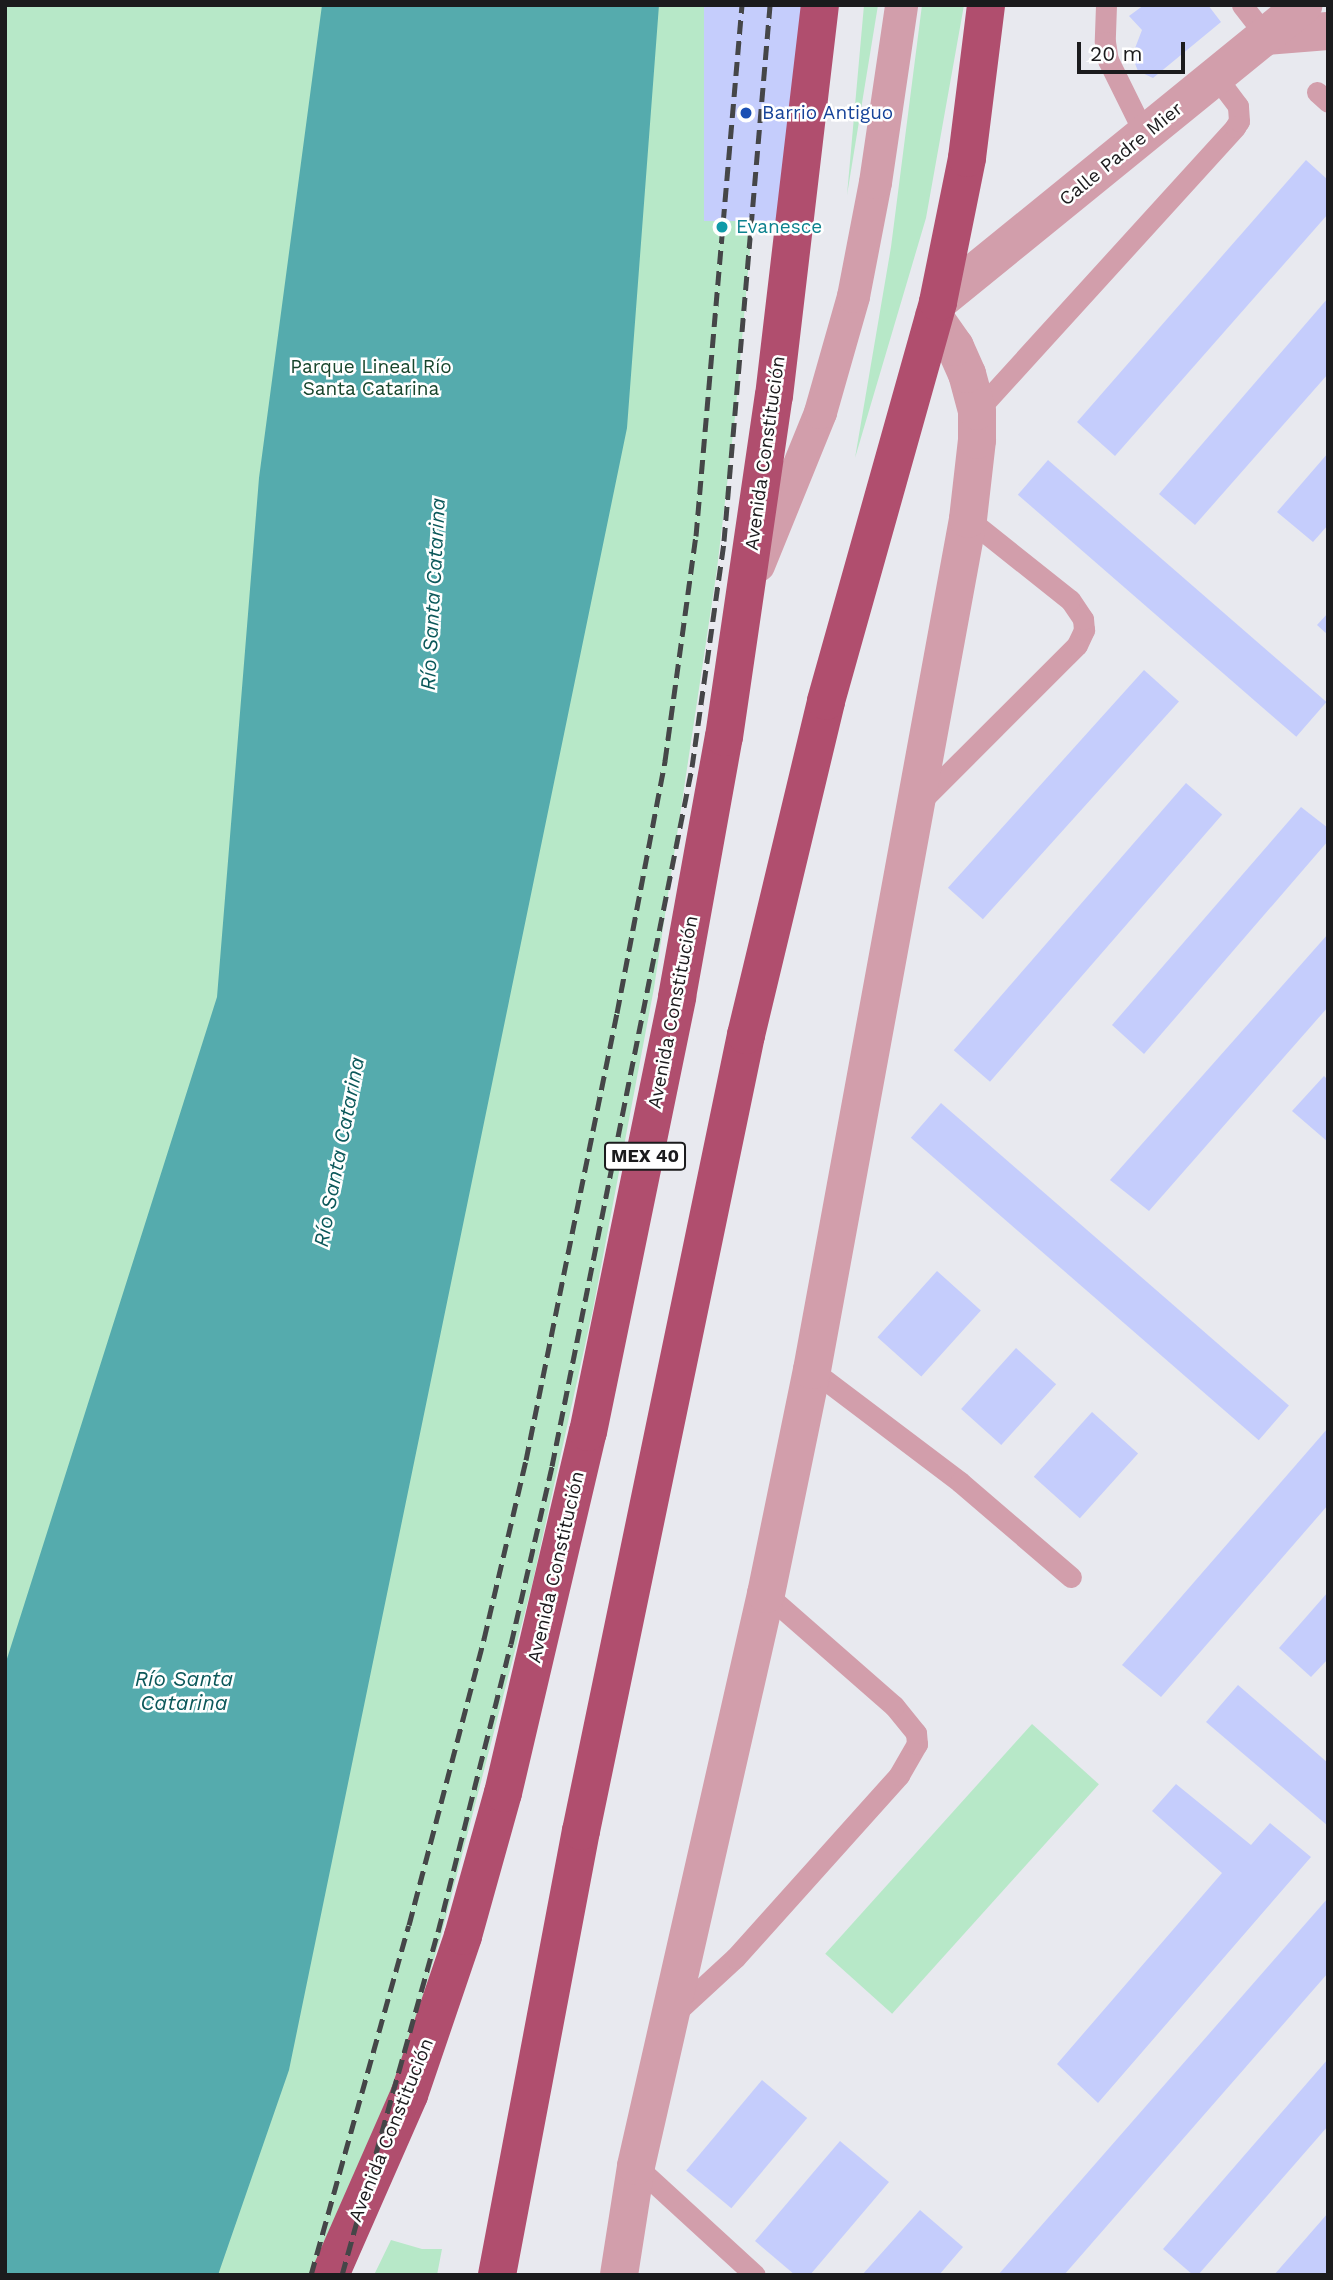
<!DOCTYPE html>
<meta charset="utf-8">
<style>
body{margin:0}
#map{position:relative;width:1333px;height:2280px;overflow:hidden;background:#e8e9ef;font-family:"Work Sans",sans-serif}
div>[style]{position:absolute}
.green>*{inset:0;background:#b7e8c8;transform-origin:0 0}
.water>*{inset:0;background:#55abad}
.building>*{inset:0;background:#c5cdfc;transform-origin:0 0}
.service>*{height:21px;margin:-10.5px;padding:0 10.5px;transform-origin:10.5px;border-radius:10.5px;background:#d29eab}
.pedestrian>*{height:33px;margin:-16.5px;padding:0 16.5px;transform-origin:16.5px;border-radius:16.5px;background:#d29eab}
.minor>*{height:38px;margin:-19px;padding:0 19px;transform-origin:19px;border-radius:19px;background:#d29eab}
.tertiary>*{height:38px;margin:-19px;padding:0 19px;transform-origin:19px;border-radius:19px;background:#d29eab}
.trunk>*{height:38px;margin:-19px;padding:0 19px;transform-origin:19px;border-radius:19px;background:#b04e6e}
.rail>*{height:5px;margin-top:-2.5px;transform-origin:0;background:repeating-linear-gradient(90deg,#454648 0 14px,transparent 0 21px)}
.dots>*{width:19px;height:19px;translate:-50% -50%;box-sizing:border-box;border:4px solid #fff;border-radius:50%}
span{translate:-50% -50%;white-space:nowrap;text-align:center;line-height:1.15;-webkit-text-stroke:5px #fff;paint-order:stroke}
.shield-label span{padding:2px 5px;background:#fff;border:2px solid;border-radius:5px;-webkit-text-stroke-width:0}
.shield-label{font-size:18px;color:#1b1b1d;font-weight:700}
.transit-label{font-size:19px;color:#164399}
.left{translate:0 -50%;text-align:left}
.street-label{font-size:19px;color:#1b1b1d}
.culture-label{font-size:19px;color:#0d838f}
.park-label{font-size:19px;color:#17452c}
.water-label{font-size:21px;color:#0c585a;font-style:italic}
.frame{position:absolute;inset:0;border:7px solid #1b1b1d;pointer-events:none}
.scale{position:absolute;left:1077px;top:42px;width:108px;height:32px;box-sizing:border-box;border:4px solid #1b1b1d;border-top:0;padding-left:9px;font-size:21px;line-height:24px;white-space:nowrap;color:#1b1b1d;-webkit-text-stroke:5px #fff;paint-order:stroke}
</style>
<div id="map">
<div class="green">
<div style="clip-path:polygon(5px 5px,772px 5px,735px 417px,717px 569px,654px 988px,593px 1309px,532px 1585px,441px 1936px,391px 2100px,323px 2275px,5px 2275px)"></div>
<div style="clip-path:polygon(864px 5px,878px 5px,847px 195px)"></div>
<div style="clip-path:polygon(922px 5px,964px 5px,926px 218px,855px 458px,891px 247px)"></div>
<div style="left:1032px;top:1724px;width:90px;height:309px;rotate:42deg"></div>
<div style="clip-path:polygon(391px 2240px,422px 2249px,442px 2249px,437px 2275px,374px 2275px)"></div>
</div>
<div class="water">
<div style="clip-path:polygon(322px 5px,659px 5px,627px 428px,289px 2070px,218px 2275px,5px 2275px,5px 1665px,217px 997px,259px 478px)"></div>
</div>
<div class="building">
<div style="left:704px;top:5px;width:102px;height:216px"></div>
<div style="clip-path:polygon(1144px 5px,1208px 5px,1221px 22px,1153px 78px,1138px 71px,1132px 56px,1142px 30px,1129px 16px)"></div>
<div style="clip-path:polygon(1306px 160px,1328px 180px,1328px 214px,1115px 456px,1077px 422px)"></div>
<div style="clip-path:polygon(1328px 298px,1328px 374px,1195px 525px,1159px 494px)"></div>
<div style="clip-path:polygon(1328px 453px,1328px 525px,1313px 542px,1277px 512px)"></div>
<div style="left:1048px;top:460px;width:369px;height:46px;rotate:41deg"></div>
<div style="clip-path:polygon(1328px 613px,1328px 635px,1317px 625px)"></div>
<div style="left:1144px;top:670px;width:47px;height:293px;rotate:42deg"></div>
<div style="left:1186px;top:783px;width:48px;height:354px;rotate:41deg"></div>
<div style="clip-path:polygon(1301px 807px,1328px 828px,1328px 841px,1144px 1054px,1112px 1025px)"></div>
<div style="clip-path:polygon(1328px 934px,1328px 1007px,1149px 1211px,1110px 1180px)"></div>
<div style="clip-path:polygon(1324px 1076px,1328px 1080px,1328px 1142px,1292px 1111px)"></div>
<div style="left:941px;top:1103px;width:461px;height:46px;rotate:41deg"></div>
<div style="left:937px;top:1271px;width:59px;height:89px;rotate:42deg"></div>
<div style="left:1016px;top:1348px;width:54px;height:82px;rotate:42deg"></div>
<div style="left:1092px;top:1412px;width:62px;height:87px;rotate:42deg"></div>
<div style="clip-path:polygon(1328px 1428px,1328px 1505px,1161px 1697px,1122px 1665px)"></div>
<div style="clip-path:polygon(1328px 1592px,1328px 1659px,1311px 1677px,1279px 1648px)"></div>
<div style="clip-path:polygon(1238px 1685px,1328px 1763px,1328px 1826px,1206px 1722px)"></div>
<div style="clip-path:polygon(1176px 1784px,1251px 1845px,1270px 1823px,1311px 1857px,1098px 2103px,1057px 2064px,1222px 1873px,1152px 1811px)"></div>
<div style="clip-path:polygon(1328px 1898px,1328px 1973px,1064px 2275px,998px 2275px)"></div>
<div style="clip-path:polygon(1328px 2059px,1328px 2126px,1198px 2275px,1193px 2275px,1163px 2249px)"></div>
<div style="left:762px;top:2080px;width:59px;height:118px;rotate:40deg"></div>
<div style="clip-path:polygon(840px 2141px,889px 2182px,810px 2275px,795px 2275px,755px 2241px)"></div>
<div style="clip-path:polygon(920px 2210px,963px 2247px,939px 2275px,862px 2275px)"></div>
<div style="clip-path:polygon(1328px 2213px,1328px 2275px,1274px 2275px)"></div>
</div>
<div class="service">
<div style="left:1106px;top:5px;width:37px;rotate:92deg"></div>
<div style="left:1105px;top:42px;width:18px;rotate:81deg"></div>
<div style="left:1108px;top:60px;width:84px;rotate:63.7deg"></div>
<div style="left:1242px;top:5px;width:39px;rotate:52deg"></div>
<div style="left:1317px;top:92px;width:15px;rotate:42deg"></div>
<div style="left:977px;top:411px;width:384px;rotate:-47.7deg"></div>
<div style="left:1235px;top:127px;width:7px;rotate:-56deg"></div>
<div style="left:1239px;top:121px;width:15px;rotate:-94deg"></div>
<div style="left:1238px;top:106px;width:38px;rotate:-127deg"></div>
<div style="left:919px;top:803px;width:223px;rotate:-45deg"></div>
<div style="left:1077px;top:645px;width:17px;rotate:-65deg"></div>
<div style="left:1084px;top:630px;width:11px;rotate:-95deg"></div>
<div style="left:1083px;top:619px;width:23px;rotate:-124deg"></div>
<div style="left:1070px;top:600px;width:130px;rotate:-141.5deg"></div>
<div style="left:812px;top:1370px;width:186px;rotate:37.1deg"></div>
<div style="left:960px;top:1482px;width:146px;rotate:40.6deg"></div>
<div style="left:674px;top:2014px;width:83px;rotate:-42.6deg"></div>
<div style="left:735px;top:1958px;width:246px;rotate:-48.1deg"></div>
<div style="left:899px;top:1775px;width:36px;rotate:-60deg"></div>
<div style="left:917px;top:1744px;width:11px;rotate:-95deg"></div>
<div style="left:916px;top:1733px;width:35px;rotate:-129deg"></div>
<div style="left:894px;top:1706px;width:170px;rotate:-138.8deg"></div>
<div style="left:636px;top:2166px;width:161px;rotate:42.5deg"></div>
</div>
<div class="pedestrian">
<div style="left:758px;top:565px;width:165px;rotate:-67.9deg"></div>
<div style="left:820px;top:412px;width:121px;rotate:-74.1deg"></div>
<div style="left:853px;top:296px;width:116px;rotate:-79.1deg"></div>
<div style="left:875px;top:182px;width:179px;rotate:-81.6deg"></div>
</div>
<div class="minor">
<div style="left:619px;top:2275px;width:110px;rotate:-81.1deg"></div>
<div style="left:636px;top:2166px;width:587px;rotate:-77.2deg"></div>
<div style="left:766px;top:1594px;width:229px;rotate:-78.4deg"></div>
<div style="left:812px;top:1370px;width:865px;rotate:-79.61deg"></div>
<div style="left:968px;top:519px;width:80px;rotate:-83.5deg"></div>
<div style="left:977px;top:440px;width:29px;rotate:-90deg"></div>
<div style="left:977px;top:411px;width:38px;rotate:-105deg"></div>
<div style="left:967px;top:374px;width:30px;rotate:-114deg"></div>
<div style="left:955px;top:347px;width:37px;rotate:-125deg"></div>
</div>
<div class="tertiary">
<div style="left:1266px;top:36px;width:62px;rotate:-4.6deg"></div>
<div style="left:938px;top:302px;width:471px;rotate:-39.1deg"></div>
</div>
<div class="trunk">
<div style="left:330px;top:2275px;width:197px;rotate:-66.3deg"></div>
<div style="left:409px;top:2095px;width:168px;rotate:-71.2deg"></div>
<div style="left:463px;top:1936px;width:148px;rotate:-74.4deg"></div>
<div style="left:503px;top:1793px;width:371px;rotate:-76.8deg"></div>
<div style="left:588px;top:1432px;width:444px;rotate:-78.4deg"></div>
<div style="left:677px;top:997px;width:264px;rotate:-79.8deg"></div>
<div style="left:724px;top:737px;width:345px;rotate:-81.7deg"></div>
<div style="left:774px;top:396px;width:394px;rotate:-83.3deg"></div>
<div style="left:497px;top:2275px;width:452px;rotate:-79.3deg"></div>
<div style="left:581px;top:1831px;width:813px;rotate:-78.29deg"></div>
<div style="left:746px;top:1035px;width:343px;rotate:-76.5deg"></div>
<div style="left:826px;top:701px;width:414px;rotate:-74.3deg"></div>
<div style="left:938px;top:302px;width:147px;rotate:-78.6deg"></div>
<div style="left:967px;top:158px;width:154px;rotate:-82.9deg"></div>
</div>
<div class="rail">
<div style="left:311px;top:2275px;width:363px;rotate:-74.4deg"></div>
<div style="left:409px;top:1925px;width:296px;rotate:-75.3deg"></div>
<div style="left:484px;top:1639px;width:184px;rotate:-76.8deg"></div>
<div style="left:526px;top:1460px;width:456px;rotate:-78.5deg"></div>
<div style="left:617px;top:1013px;width:257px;rotate:-79.2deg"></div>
<div style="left:665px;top:761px;width:227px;rotate:-82.2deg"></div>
<div style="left:696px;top:536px;width:533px;rotate:-85.05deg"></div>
<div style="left:342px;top:2275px;width:356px;rotate:-74.4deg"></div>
<div style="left:438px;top:1932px;width:297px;rotate:-75.8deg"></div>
<div style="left:511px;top:1644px;width:183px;rotate:-77deg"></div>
<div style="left:552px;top:1466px;width:713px;rotate:-78.67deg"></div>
<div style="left:692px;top:767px;width:228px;rotate:-81.9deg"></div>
<div style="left:724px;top:541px;width:538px;rotate:-85.09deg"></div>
</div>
<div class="dots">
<div style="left:746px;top:113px;background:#1a4fb4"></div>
<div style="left:722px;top:227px;background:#0f9aa8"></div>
</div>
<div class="shield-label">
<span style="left:645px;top:1156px">MEX 40</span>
</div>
<div class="transit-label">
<span class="left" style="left:762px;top:113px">Barrio Antiguo</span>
</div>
<div class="street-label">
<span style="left:1121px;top:154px;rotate:-39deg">Calle Padre Mier</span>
<span style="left:765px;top:453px;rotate:-82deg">Avenida Constitución</span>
<span style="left:673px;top:1012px;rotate:-79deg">Avenida Constitución</span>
<span style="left:556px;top:1567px;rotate:-77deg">Avenida Constitución</span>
<span style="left:391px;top:2130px;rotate:-68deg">Avenida Constitución</span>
</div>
<div class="culture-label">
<span class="left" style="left:736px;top:227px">Evanesce</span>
</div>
<div class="park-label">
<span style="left:371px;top:378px">Parque Lineal Río<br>Santa Catarina</span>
</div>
<div class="water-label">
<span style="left:433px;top:594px;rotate:-87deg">Río Santa Catarina</span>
<span style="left:339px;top:1152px;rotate:-79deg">Río Santa Catarina</span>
<span style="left:184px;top:1691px">Río Santa<br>Catarina</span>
</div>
<div class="frame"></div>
<div class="scale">20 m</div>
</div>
